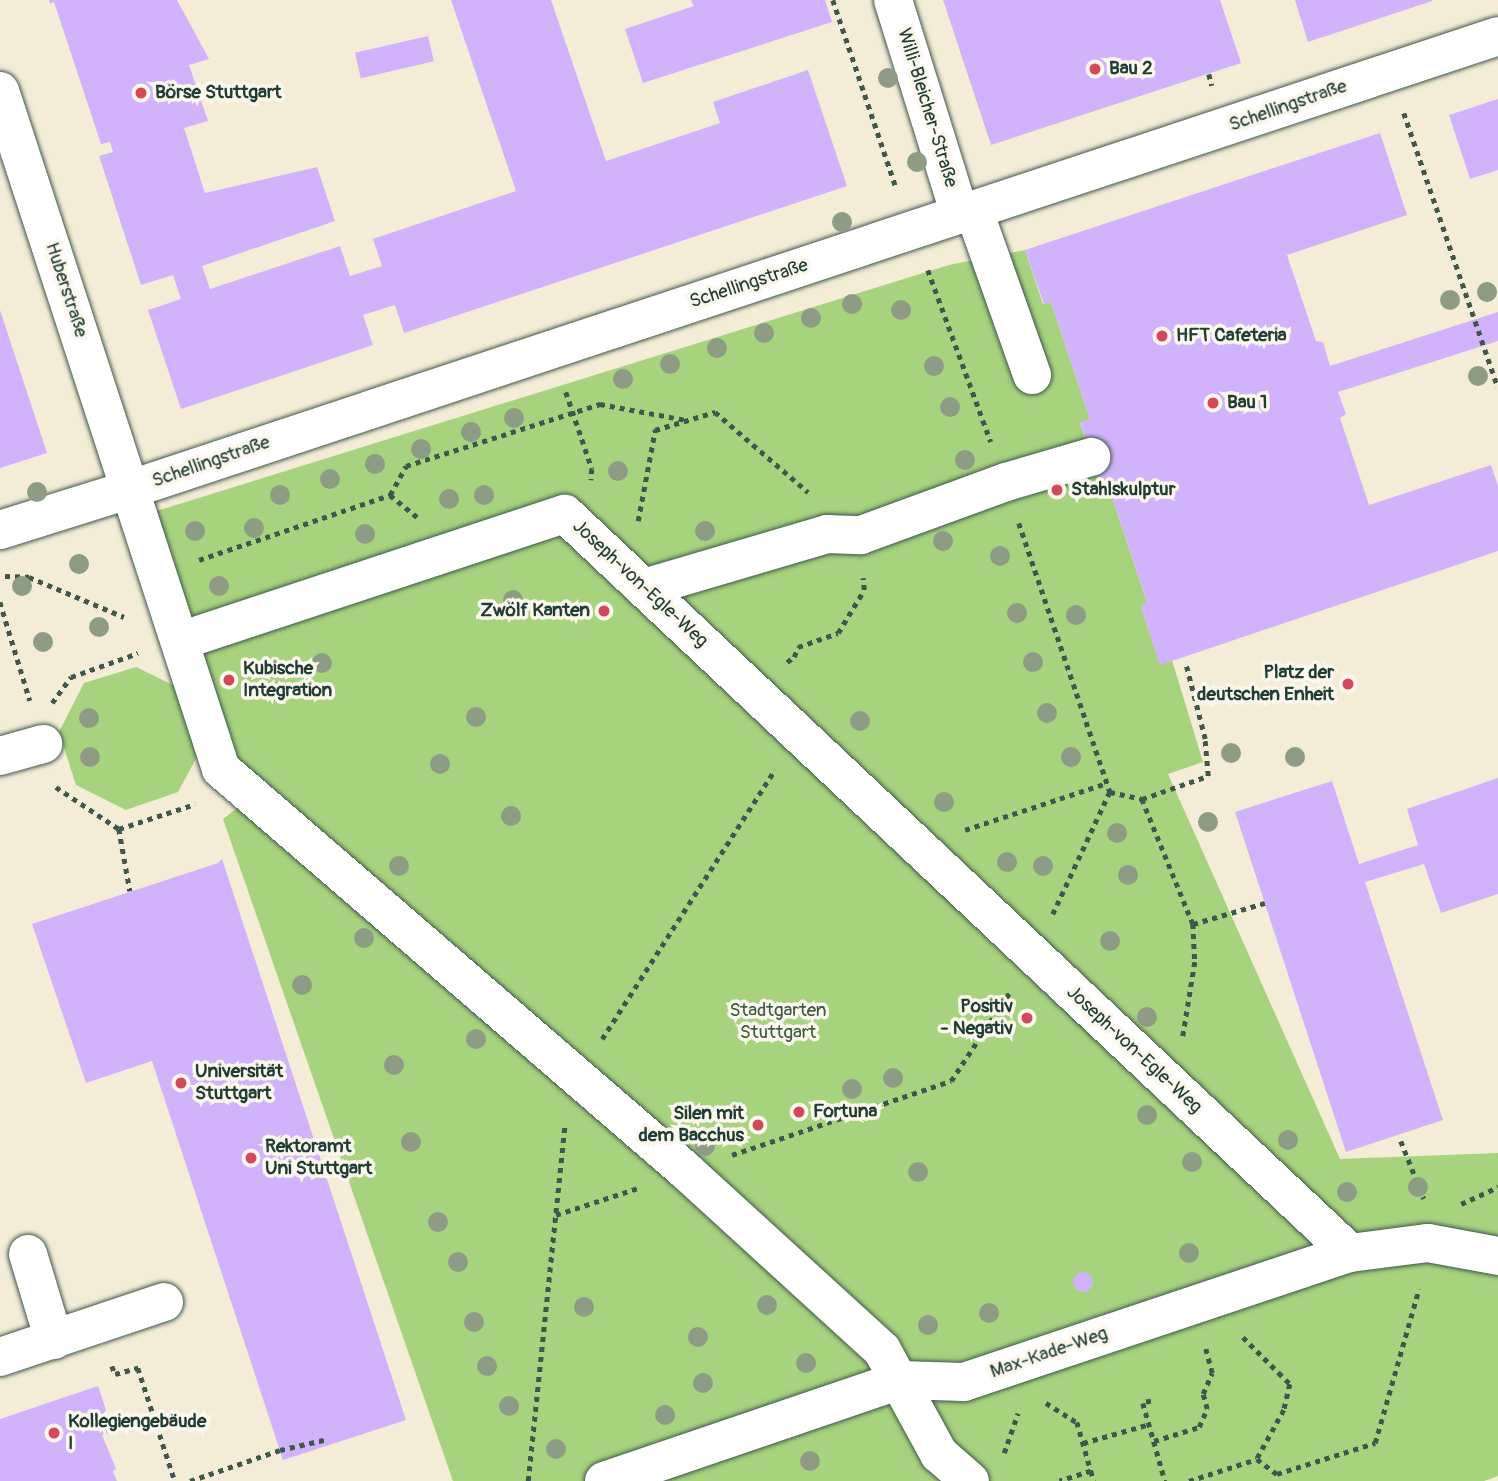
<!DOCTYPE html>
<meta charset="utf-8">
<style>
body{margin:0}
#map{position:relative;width:1498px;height:1481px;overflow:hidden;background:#f4ecd6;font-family:Pangolin,sans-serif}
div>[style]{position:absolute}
.green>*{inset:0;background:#a7d27e}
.building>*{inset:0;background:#d1b3fc;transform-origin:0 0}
.round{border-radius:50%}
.path>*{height:4.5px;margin-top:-2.25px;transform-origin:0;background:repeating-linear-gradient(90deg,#3f574c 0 5px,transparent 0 10px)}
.roads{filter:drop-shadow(0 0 2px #3f574c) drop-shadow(0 0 2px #3f574c)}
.minor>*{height:38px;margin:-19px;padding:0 19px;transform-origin:19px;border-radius:19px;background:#fff}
.trees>*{width:20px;height:20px;margin:-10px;border-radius:50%;background:#8e9c85}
.dots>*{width:19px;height:19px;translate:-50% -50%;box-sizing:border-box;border:4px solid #fbf7ec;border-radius:50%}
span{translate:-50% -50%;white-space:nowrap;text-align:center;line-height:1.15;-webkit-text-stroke:7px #fbf7ec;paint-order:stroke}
.poi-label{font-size:19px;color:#1f3d34;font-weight:700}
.left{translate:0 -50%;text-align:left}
.right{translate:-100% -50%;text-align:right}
.street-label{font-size:19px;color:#1f3d34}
.park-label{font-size:19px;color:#3a5b43}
</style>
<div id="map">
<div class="green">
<div style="clip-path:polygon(1025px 250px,1043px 304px,1051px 302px,1090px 419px,1080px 423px,1095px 468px,1111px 494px,1147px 602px,1141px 607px,1160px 664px,1172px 660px,1203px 762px,1168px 774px,1340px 1159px,1498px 1153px,1498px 1476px,1484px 1481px,453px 1481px,223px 819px,236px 809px,204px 744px,178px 792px,126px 810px,76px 785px,59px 732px,84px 683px,136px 667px,185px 691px,134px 518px,949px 265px)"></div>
</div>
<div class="building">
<div style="clip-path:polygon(49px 0,177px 0,209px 59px,189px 65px,208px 121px,184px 128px,205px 193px,317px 167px,335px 221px,202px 266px,210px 289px,340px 246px,350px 276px,382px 266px,373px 239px,516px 191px,451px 0,551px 0,606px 161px,720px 123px,713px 102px,808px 70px,847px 186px,404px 333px,395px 305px,363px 315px,373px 345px,181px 409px,148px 310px,181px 299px,173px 275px,141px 285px,99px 156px,113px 152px,110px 142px,101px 144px,54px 2px,50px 4px)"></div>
<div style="clip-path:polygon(691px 0,825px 0,832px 22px,643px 83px,625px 29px,694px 6px)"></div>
<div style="clip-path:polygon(943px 0,1220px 0,1241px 63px,991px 145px)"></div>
<div style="clip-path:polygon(1295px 0,1432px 0,1432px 1px,1308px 42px)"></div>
<div style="left:428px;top:36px;width:26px;height:75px;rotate:77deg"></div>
<div style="clip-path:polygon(1498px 99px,1498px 170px,1470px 179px,1449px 115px)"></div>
<div style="clip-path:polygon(1380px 133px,1407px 215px,1287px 255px,1316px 341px,1323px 342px,1330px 366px,1498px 312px,1498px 341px,1338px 392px,1346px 414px,1340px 418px,1369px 505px,1491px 465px,1498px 486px,1498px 551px,1160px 665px,1141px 607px,1147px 602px,1111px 494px,1103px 493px,1080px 422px,1090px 419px,1051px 302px,1044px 304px,1025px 250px)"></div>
<div style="clip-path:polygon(0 310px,47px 453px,0 468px)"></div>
<div style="clip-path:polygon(1498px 778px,1498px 894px,1441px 913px,1424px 864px,1365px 882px,1443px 1120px,1346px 1152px,1235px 812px,1332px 781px,1359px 864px,1418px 845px,1407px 809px)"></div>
<div style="clip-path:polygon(222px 859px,406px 1420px,283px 1460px,152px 1061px,86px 1083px,32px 924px,218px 863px)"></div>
<div class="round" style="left:1073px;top:1272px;width:20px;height:20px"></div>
<div style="clip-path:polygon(98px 1386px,113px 1431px,102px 1435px,116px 1469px,113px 1471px,117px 1481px,0 1481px,0 1419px)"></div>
</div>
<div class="path">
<div style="left:833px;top:0;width:200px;rotate:71.4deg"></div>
<div style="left:1209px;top:74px;width:12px;rotate:76deg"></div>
<div style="left:1404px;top:113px;width:290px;rotate:71.1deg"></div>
<div style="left:928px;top:270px;width:183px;rotate:69.9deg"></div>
<div style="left:566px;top:392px;width:81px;rotate:71.3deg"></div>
<div style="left:592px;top:469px;width:11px;rotate:95deg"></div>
<div style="left:390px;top:495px;width:33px;rotate:-61deg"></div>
<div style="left:406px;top:466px;width:204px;rotate:-17.7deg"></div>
<div style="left:600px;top:404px;width:87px;rotate:10.5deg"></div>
<div style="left:638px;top:521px;width:93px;rotate:-79.4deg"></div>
<div style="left:655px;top:430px;width:63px;rotate:-16.7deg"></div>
<div style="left:715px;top:412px;width:123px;rotate:40.7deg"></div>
<div style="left:1019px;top:523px;width:284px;rotate:71.3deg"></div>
<div style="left:1110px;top:792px;width:135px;rotate:115deg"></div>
<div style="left:199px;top:560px;width:202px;rotate:-18.8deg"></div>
<div style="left:390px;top:495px;width:35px;rotate:39deg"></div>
<div style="left:5px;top:576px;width:24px;rotate:2deg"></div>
<div style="left:29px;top:577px;width:103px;rotate:22.8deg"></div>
<div style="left:0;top:602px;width:103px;rotate:73.1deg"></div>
<div style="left:787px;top:662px;width:9px;rotate:-36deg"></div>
<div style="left:794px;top:657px;width:11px;rotate:-68deg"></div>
<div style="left:798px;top:647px;width:42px;rotate:-19.3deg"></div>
<div style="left:838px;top:633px;width:50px;rotate:-58.8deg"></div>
<div style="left:864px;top:590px;width:12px;rotate:-95deg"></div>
<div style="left:52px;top:703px;width:32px;rotate:-54deg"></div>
<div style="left:71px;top:677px;width:71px;rotate:-19.7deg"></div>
<div style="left:56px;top:787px;width:76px;rotate:33.7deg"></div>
<div style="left:119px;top:829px;width:63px;rotate:79.9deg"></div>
<div style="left:1110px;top:792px;width:33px;rotate:12deg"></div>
<div style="left:1142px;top:799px;width:70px;rotate:-19.2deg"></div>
<div style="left:1208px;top:776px;width:37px;rotate:-95deg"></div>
<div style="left:1205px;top:739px;width:76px;rotate:-104.4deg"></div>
<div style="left:1142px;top:799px;width:135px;rotate:67.8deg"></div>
<div style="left:1193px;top:924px;width:38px;rotate:87deg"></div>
<div style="left:1195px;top:962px;width:75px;rotate:99.2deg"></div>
<div style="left:119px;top:829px;width:80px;rotate:-18.2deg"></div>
<div style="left:965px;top:830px;width:150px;rotate:-18.3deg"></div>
<div style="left:1193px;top:924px;width:75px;rotate:-16.3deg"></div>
<div style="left:602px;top:1039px;width:320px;rotate:-57.3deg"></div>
<div style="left:1401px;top:1141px;width:62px;rotate:68.4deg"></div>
<div style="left:732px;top:1155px;width:231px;rotate:-18.7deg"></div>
<div style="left:951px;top:1081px;width:107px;rotate:-56.5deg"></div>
<div style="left:1461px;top:1204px;width:41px;rotate:-24.7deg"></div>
<div style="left:556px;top:1215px;width:86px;rotate:-18.2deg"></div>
<div style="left:1243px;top:1337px;width:66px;rotate:45deg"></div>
<div style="left:1290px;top:1384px;width:27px;rotate:103deg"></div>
<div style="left:1284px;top:1410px;width:56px;rotate:118.9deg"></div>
<div style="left:112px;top:1366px;width:9px;rotate:69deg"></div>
<div style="left:115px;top:1374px;width:24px;rotate:-15deg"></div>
<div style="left:138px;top:1368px;width:119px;rotate:71.9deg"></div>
<div style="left:1151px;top:1401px;width:8px;rotate:166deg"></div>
<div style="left:1143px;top:1403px;width:81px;rotate:74.2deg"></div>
<div style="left:1046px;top:1403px;width:36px;rotate:32deg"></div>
<div style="left:1077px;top:1422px;width:51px;rotate:74.1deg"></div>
<div style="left:1091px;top:1471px;width:33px;rotate:162deg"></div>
<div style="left:1154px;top:1441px;width:47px;rotate:-17.3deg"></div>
<div style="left:1199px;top:1427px;width:20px;rotate:-66deg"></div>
<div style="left:1207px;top:1409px;width:16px;rotate:-105deg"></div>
<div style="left:1203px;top:1394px;width:23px;rotate:-67deg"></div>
<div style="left:1212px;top:1373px;width:27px;rotate:-105deg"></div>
<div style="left:1083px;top:1443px;width:70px;rotate:-15.8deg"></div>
<div style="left:1004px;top:1453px;width:42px;rotate:-70.7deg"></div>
<div style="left:1091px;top:1471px;width:10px;rotate:73deg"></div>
<div style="left:190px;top:1481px;width:95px;rotate:-19deg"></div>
<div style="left:280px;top:1450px;width:49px;rotate:-12.9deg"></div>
<div style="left:528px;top:1481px;width:358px;rotate:-84.1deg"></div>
<div style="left:1189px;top:1481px;width:71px;rotate:-17.9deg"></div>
<div style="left:1257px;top:1459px;width:25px;rotate:37deg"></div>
<div style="left:1277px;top:1474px;width:103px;rotate:-17.6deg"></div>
<div style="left:1375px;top:1443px;width:160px;rotate:-74.1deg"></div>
</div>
<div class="roads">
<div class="minor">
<div style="left:893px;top:0;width:225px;rotate:72.7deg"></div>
<div style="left:0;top:91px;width:713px;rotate:71.95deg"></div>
<div style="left:221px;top:769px;width:615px;rotate:40.84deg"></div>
<div style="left:686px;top:1171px;width:265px;rotate:42.4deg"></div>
<div style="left:882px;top:1350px;width:119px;rotate:61.3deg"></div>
<div style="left:939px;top:1454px;width:41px;rotate:41.1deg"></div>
<div style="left:974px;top:211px;width:174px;rotate:70.5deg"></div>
<div style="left:0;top:530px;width:137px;rotate:-17.4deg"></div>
<div style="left:131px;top:489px;width:1440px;rotate:-18.33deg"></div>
<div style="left:644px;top:588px;width:191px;rotate:-16.4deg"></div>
<div style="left:827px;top:534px;width:34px;rotate:2deg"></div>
<div style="left:861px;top:535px;width:154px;rotate:-20.1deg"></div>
<div style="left:1006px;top:482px;width:89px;rotate:-16.4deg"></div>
<div style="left:180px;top:641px;width:405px;rotate:-18.3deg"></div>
<div style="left:565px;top:514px;width:1078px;rotate:43.27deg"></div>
<div style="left:0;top:756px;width:45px;rotate:-15.6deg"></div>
<div style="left:28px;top:1254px;width:90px;rotate:73.2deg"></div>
<div style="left:0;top:1357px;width:173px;rotate:-18.5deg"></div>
<div style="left:604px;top:1481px;width:313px;rotate:-18.8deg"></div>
<div style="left:900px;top:1380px;width:64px;rotate:1.8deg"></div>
<div style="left:964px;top:1382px;width:407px;rotate:-18.5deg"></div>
<div style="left:1350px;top:1253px;width:79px;rotate:-7.3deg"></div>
<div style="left:1428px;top:1243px;width:71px;rotate:10.5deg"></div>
</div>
</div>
<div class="trees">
<div style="left:888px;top:78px"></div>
<div style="left:917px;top:162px"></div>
<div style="left:842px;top:222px"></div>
<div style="left:1487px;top:292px"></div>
<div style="left:1450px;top:300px"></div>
<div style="left:852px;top:304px"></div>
<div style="left:901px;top:310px"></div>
<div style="left:811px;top:318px"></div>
<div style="left:764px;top:333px"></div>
<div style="left:717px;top:348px"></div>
<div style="left:670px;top:364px"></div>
<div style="left:934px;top:366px"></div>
<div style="left:1478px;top:376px"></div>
<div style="left:623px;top:379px"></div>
<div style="left:950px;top:407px"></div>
<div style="left:514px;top:418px"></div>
<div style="left:471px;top:432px"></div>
<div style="left:421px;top:449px"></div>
<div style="left:965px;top:460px"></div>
<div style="left:375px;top:464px"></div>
<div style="left:618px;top:471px"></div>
<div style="left:330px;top:479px"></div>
<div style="left:37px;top:492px"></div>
<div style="left:280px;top:495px"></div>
<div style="left:484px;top:495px"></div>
<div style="left:449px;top:499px"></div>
<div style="left:254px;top:528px"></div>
<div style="left:195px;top:531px"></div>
<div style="left:705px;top:531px"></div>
<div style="left:365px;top:534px"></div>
<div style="left:943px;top:541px"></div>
<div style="left:1000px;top:556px"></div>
<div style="left:79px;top:564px"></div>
<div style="left:22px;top:586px"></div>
<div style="left:219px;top:586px"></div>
<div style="left:513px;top:600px"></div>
<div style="left:1017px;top:613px"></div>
<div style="left:1076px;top:615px"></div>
<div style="left:99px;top:627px"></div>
<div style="left:43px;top:642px"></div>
<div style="left:1033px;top:662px"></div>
<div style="left:322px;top:663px"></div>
<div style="left:278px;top:692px"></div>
<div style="left:1047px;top:713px"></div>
<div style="left:476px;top:717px"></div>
<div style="left:89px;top:718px"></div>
<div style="left:860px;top:721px"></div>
<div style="left:1231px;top:753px"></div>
<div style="left:90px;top:757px"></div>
<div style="left:1071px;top:757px"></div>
<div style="left:1295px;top:757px"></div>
<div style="left:440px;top:764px"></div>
<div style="left:944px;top:802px"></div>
<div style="left:511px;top:816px"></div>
<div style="left:1208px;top:822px"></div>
<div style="left:1117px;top:833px"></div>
<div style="left:1007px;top:862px"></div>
<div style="left:399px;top:866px"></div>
<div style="left:1043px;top:866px"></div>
<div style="left:1128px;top:875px"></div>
<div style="left:364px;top:938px"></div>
<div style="left:1110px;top:941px"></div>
<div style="left:302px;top:985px"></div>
<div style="left:1147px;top:1017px"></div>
<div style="left:476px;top:1039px"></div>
<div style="left:394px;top:1065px"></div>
<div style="left:893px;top:1078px"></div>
<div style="left:852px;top:1089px"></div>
<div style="left:1147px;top:1115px"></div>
<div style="left:1288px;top:1140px"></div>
<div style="left:411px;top:1142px"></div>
<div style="left:705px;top:1146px"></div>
<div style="left:1192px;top:1162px"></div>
<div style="left:918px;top:1172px"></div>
<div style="left:1418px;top:1187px"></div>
<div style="left:1347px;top:1192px"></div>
<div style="left:438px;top:1222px"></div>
<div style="left:1189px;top:1253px"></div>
<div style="left:458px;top:1262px"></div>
<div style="left:767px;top:1305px"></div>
<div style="left:584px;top:1307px"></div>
<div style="left:989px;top:1313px"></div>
<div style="left:474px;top:1322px"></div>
<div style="left:928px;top:1325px"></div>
<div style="left:698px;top:1337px"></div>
<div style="left:806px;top:1363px"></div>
<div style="left:487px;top:1366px"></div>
<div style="left:703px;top:1383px"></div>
<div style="left:509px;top:1406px"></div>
<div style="left:665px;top:1415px"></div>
<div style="left:556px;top:1449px"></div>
<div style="left:810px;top:1461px"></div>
</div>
<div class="dots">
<div style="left:1095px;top:69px;background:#d1495b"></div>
<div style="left:141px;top:93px;background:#d1495b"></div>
<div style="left:1162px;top:336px;background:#d1495b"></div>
<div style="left:1213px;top:403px;background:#d1495b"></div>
<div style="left:1057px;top:490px;background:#d1495b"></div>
<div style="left:604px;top:611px;background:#d1495b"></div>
<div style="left:229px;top:680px;background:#d1495b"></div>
<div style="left:1348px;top:684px;background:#d1495b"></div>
<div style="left:1027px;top:1018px;background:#d1495b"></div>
<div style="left:181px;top:1083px;background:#d1495b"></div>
<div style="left:799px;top:1112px;background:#d1495b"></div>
<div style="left:758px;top:1125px;background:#d1495b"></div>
<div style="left:251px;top:1158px;background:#d1495b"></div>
<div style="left:54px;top:1433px;background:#d1495b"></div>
</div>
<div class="poi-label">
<span class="left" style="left:1109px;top:69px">Bau 2</span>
<span class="left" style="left:155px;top:93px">Börse Stuttgart</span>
<span class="left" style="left:1176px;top:336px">HFT Cafeteria</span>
<span class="left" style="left:1227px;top:403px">Bau 1</span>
<span class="left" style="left:1071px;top:490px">Stahlskulptur</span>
<span class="right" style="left:590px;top:611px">Zwölf Kanten</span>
<span class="left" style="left:243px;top:680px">Kubische<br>Integration</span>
<span class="right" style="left:1334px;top:684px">Platz der<br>deutschen Enheit</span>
<span class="right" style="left:1013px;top:1018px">Positiv<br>- Negativ</span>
<span class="left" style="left:195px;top:1083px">Universität<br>Stuttgart</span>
<span class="left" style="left:813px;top:1112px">Fortuna</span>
<span class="right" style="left:744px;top:1125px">Silen mit<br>dem Bacchus</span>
<span class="left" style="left:265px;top:1158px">Rektoramt<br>Uni Stuttgart</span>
<span class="left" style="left:68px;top:1433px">Kollegiengebäude<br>I</span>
</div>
<div class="street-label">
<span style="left:1288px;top:106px;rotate:-19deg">Schellingstraße</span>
<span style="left:927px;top:108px;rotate:73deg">Willi-Bleicher-Straße</span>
<span style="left:749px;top:284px;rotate:-18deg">Schellingstraße</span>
<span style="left:66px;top:290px;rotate:72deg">Huberstraße</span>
<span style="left:211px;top:462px;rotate:-19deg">Schellingstraße</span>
<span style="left:640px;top:584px;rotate:43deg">Joseph-von-Egle-Weg</span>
<span style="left:1134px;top:1050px;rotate:43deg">Joseph-von-Egle-Weg</span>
<span style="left:1049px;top:1353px;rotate:-19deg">Max-Kade-Weg</span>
</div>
<div class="park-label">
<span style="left:778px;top:1022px">Stadtgarten<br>Stuttgart</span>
</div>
</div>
